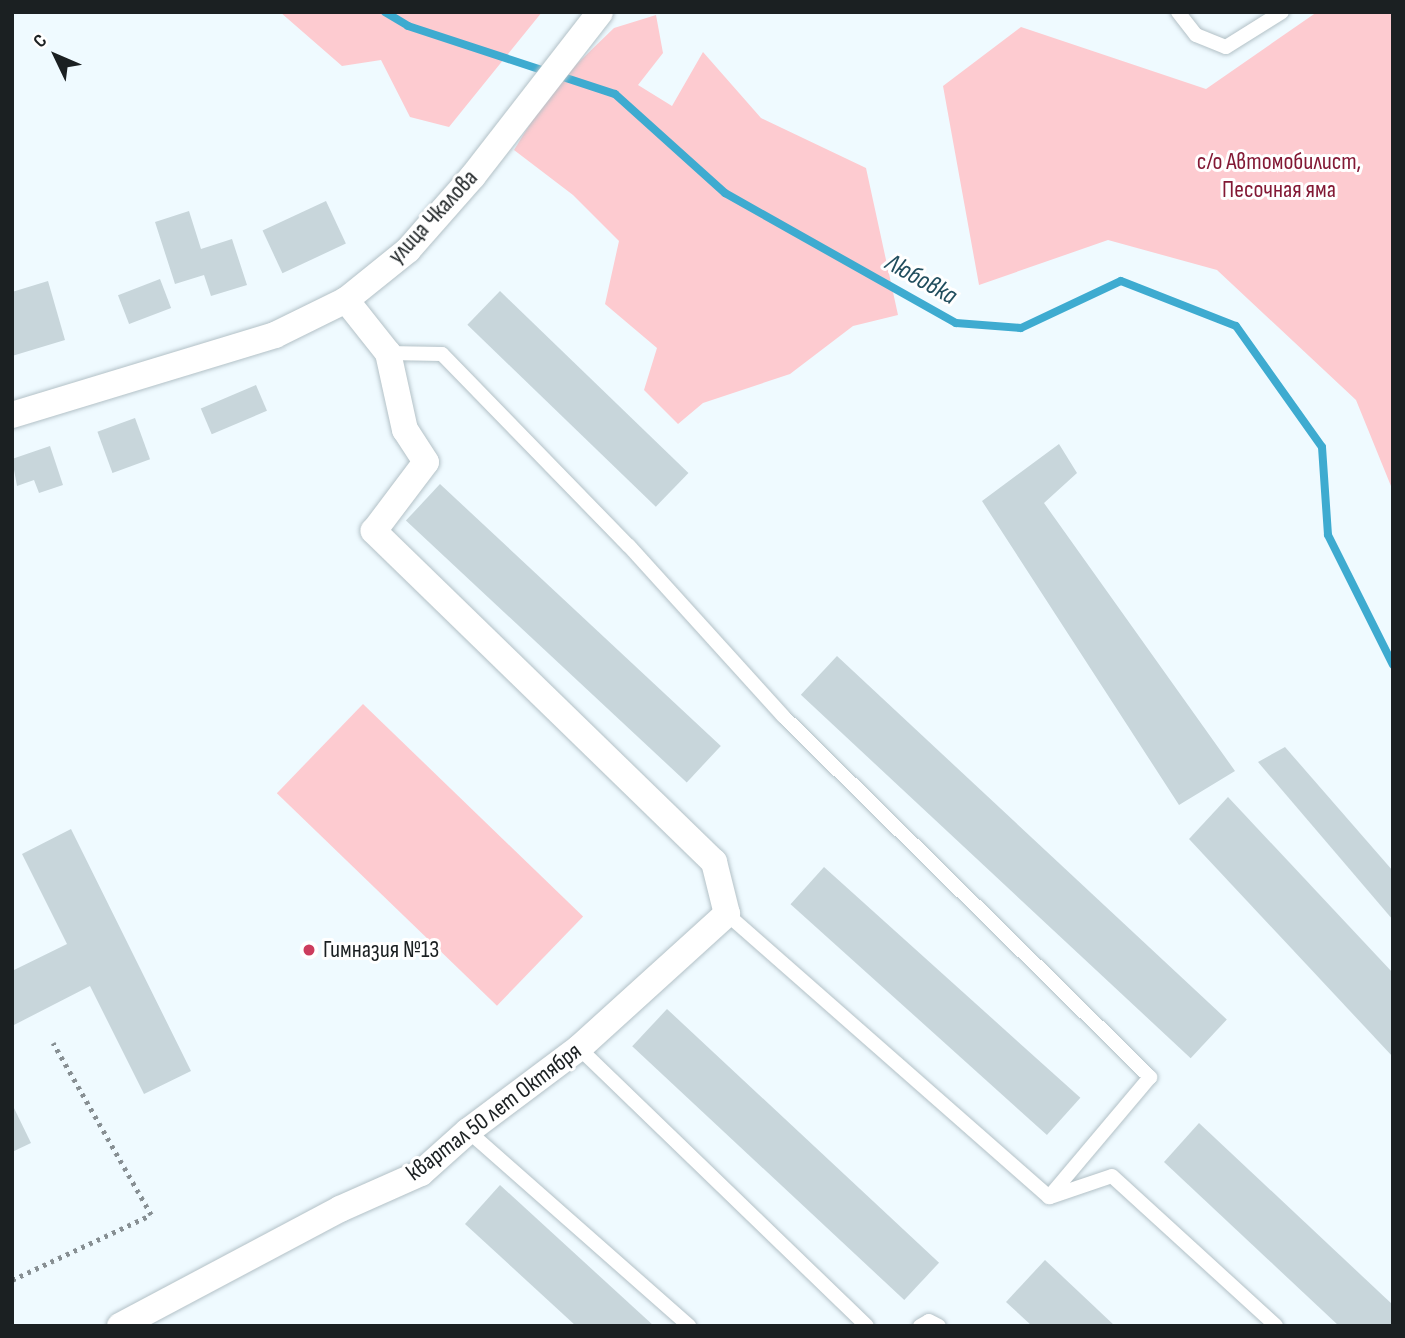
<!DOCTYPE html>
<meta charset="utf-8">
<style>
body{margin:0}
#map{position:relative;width:1405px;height:1338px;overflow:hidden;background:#effaff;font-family:"Sofia Sans Condensed",sans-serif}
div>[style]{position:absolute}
.green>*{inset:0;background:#fdcbd0;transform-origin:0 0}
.stream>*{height:8px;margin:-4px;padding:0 4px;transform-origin:4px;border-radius:4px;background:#3eabd0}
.building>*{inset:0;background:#c8d6db;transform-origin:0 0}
.path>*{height:4.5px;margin-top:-2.25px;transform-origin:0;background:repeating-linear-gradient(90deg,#878f93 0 3.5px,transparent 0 8.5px)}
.roads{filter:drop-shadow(0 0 2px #b3c1c7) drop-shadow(0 0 2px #b3c1c7)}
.lane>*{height:14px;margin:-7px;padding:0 7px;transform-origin:7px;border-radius:7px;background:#fff}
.street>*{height:26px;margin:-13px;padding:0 13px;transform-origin:13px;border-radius:13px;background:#fff}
.dots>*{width:19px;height:19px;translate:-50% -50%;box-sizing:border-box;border:4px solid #fff;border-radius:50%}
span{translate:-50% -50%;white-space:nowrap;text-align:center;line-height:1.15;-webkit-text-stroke:6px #fff;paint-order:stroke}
.park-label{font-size:24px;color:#831935}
.street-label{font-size:24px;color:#1b2022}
.poi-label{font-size:24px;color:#1b2022}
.left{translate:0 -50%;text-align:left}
.water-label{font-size:26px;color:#214e5e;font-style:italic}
.frame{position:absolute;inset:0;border:14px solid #1b2022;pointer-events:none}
.north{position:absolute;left:21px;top:21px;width:70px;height:70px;-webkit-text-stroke:5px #fff;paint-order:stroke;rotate:314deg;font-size:19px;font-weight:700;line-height:28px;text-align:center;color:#1b2022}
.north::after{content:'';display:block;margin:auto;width:24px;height:32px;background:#1b2022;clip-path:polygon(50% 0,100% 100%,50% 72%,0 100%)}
</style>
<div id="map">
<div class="green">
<div style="clip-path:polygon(280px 12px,542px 12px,449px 127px,410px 117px,381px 60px,342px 66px)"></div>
<div style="clip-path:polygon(1317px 12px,1393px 12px,1393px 491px,1356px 400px,1217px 270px,1108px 240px,979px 285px,943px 86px,1021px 27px,1206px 89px)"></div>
<div style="clip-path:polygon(656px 15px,663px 53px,638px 85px,672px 106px,703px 52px,761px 118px,866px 168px,898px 315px,853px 326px,790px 374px,703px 403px,678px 424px,644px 390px,657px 348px,605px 304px,619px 241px,573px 195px,514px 150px,552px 88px,614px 28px)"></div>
<div style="left:363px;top:704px;width:306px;height:124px;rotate:44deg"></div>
</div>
<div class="stream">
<div style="left:385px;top:12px;width:27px;rotate:31deg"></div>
<div style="left:408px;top:26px;width:218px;rotate:18.2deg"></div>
<div style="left:615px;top:94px;width:148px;rotate:42deg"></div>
<div style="left:725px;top:193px;width:265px;rotate:29.4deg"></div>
<div style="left:956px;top:323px;width:65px;rotate:4.4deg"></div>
<div style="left:1021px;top:328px;width:110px;rotate:-25.2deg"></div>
<div style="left:1121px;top:281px;width:123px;rotate:21.4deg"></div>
<div style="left:1236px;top:326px;width:148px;rotate:54.6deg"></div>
<div style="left:1322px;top:447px;width:88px;rotate:86.1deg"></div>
<div style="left:1328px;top:535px;width:145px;rotate:63.4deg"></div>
</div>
<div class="building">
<div style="left:326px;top:201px;width:47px;height:70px;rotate:65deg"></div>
<div style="clip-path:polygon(189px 211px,201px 249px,232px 239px,247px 285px,211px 296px,204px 275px,175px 284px,155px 222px)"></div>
<div style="left:160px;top:279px;width:31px;height:45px;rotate:69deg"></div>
<div style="clip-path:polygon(48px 281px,65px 340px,12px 356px,12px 292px)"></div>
<div style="left:500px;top:291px;width:262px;height:47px;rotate:44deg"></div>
<div style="left:256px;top:385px;width:28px;height:60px;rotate:67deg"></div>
<div style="left:135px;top:418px;width:44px;height:40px;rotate:70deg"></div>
<div style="clip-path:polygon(1059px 444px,1077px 473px,1044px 503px,1235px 771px,1179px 805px,982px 501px)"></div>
<div style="clip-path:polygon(50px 446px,63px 485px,39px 493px,34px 480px,17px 486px,12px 459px)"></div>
<div style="left:440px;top:484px;width:384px;height:50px;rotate:43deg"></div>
<div style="left:837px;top:656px;width:533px;height:53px;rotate:43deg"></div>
<div style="clip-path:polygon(1285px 747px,1393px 871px,1393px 920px,1258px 762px)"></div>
<div style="clip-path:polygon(1228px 797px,1393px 973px,1393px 1057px,1189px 839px)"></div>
<div style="clip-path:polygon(71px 829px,191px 1071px,144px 1094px,90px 986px,12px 1026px,12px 971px,67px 944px,22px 854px)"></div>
<div style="left:824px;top:867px;width:345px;height:50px;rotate:42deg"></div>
<div style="left:667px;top:1009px;width:372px;height:51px;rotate:43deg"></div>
<div style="clip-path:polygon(12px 1104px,31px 1143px,12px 1152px)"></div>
<div style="clip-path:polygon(1199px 1123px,1393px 1305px,1393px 1326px,1339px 1326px,1164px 1162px)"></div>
<div style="clip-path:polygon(500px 1185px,654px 1326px,576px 1326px,465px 1224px)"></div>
<div style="clip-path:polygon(1045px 1260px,1115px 1326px,1032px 1326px,1006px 1302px)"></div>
</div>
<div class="path">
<div style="left:12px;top:1280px;width:153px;rotate:-25.1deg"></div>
<div style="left:151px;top:1215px;width:198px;rotate:-119.7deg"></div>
</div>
<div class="roads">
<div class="lane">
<div style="left:1178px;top:12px;width:29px;rotate:52deg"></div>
<div style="left:1196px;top:35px;width:32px;rotate:22deg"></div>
<div style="left:1226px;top:47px;width:66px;rotate:-32deg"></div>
<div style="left:388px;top:353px;width:54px;rotate:1.1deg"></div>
<div style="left:442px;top:354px;width:268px;rotate:45.8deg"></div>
<div style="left:629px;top:546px;width:229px;rotate:47.8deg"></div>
<div style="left:783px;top:716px;width:515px;rotate:44.53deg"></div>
<div style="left:1150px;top:1077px;width:157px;rotate:130.1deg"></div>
<div style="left:1049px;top:1197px;width:429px;rotate:-138.7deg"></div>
<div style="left:579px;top:1048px;width:400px;rotate:44deg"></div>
<div style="left:468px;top:1131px;width:295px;rotate:41.4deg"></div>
<div style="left:1050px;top:1197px;width:65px;rotate:-18.7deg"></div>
<div style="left:1112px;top:1176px;width:222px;rotate:42.4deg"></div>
<div style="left:920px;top:1326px;width:10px;rotate:-29deg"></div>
<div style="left:929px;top:1321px;width:11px;rotate:27deg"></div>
</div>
<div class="street">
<div style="left:12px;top:415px;width:275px;rotate:-16.9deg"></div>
<div style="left:275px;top:335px;width:79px;rotate:-26.2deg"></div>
<div style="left:346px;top:300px;width:80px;rotate:-38.9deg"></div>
<div style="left:408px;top:250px;width:98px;rotate:-48.7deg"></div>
<div style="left:473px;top:176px;width:207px;rotate:-52.2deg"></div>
<div style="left:120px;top:1326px;width:249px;rotate:-28deg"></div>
<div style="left:340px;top:1209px;width:89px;rotate:-24deg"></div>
<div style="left:421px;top:1173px;width:63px;rotate:-41.8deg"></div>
<div style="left:468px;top:1131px;width:139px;rotate:-36.8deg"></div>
<div style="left:579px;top:1048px;width:200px;rotate:-42.2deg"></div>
<div style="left:727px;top:914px;width:54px;rotate:-104deg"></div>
<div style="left:714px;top:862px;width:475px;rotate:-135.8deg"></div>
<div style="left:374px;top:531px;width:86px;rotate:-53deg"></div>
<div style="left:426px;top:462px;width:38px;rotate:-123deg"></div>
<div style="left:405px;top:430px;width:79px;rotate:-102.4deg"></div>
<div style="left:388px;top:353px;width:68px;rotate:-128.4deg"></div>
</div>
</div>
<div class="dots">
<div style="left:309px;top:950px;background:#cc3c5d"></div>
</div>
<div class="park-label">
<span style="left:1279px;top:176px">с/о Автомобилист,<br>Песочная яма</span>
</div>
<div class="street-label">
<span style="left:433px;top:217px;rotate:-47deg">улица Чкалова</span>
<span style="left:494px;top:1112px;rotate:-37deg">квартал 50 лет Октября</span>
</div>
<div class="poi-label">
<span class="left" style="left:323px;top:950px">Гимназия №13</span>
</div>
<div class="water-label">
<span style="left:921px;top:280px;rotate:29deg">Любовка</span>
</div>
<div class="frame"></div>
<div class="north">С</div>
</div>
